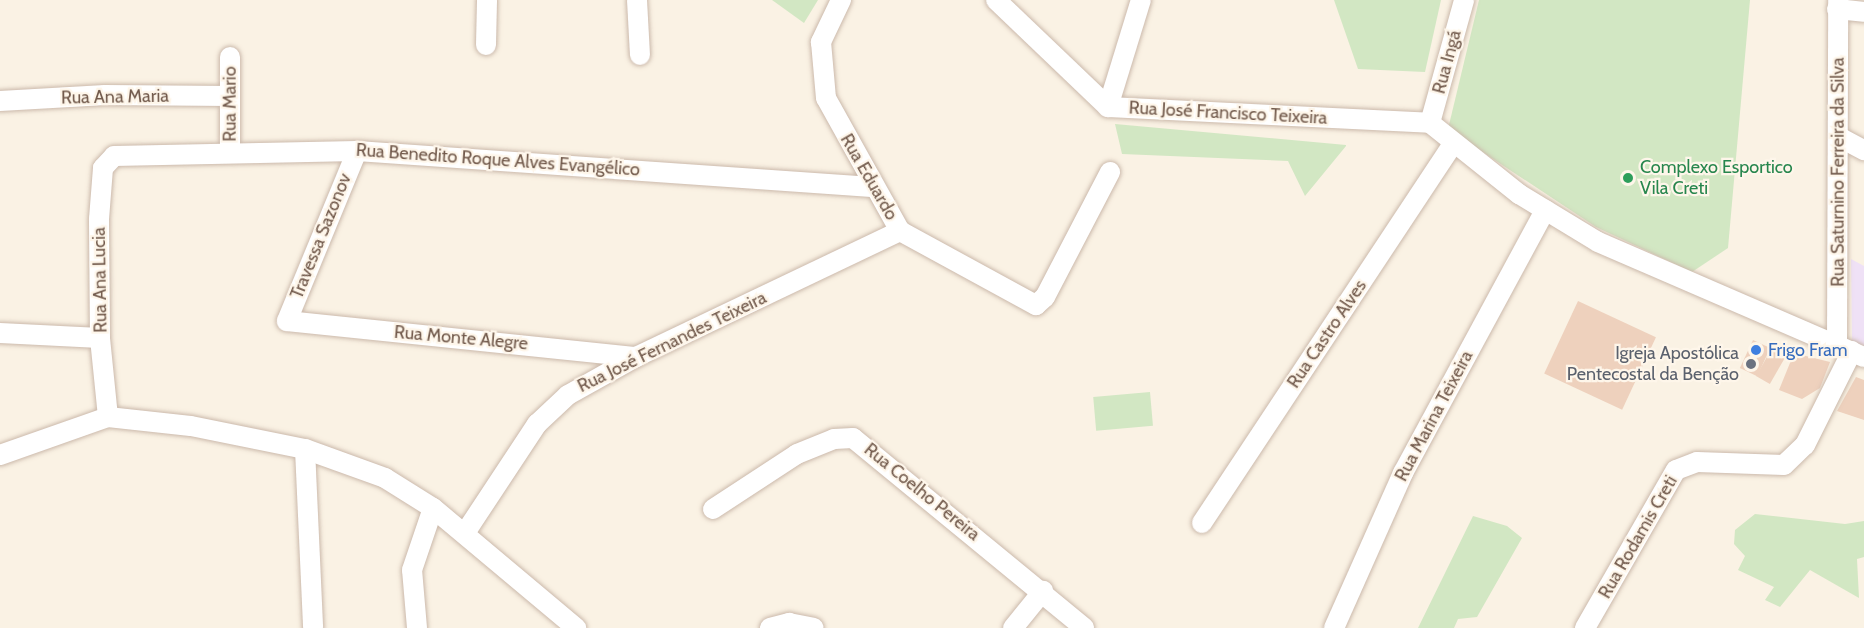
<!DOCTYPE html>
<meta charset="utf-8">
<style>
body{margin:0}
#map{position:relative;width:1864px;height:628px;overflow:hidden;background:#faf2e4;font-family:Cabin,sans-serif}
div>[style]{position:absolute}
.education>*{inset:0;background:#efe1f6}
.green>*{inset:0;background:#d2e7c3;transform-origin:0 0}
.building>*{inset:0;background:#eed1bd;transform-origin:0 0}
.roads{filter:drop-shadow(0 0 2px #cbb9ab) drop-shadow(0 0 2px #cbb9ab)}
.minor>*{height:20px;margin:-10px;padding:0 10px;transform-origin:10px;border-radius:10px;background:#fff}
.dots>*{width:16px;height:16px;translate:-50% -50%;box-sizing:border-box;border:3px solid #fef6ea;border-radius:50%}
span{translate:-50% -50%;white-space:nowrap;text-align:center;line-height:1.15;-webkit-text-stroke:4.5px #fef6ea;paint-order:stroke}
.street-label{font-size:18px;color:#71594b}
.leisure-label{font-size:18px;color:#27864d}
.left{translate:0 -50%;text-align:left}
.shop-label{font-size:18px;color:#366cbe}
.worship-label{font-size:18px;color:#5b616d}
.right{translate:-100% -50%;text-align:right}
</style>
<div id="map">
<div class="education">
<div style="clip-path:polygon(1851px 259px,1864px 266px,1864px 346px,1852px 342px)"></div>
</div>
<div class="green">
<div style="clip-path:polygon(772px 0,818px 0,804px 23px)"></div>
<div style="clip-path:polygon(1334px 0,1441px 0,1425px 72px,1358px 69px)"></div>
<div style="clip-path:polygon(1479px 0,1750px 0,1728px 248px,1692px 272px,1596px 227px,1448px 129px)"></div>
<div style="clip-path:polygon(1115px 124px,1346px 145px,1346px 146px,1305px 196px,1288px 161px,1122px 154px)"></div>
<div style="left:1150px;top:392px;width:34px;height:57px;rotate:85deg"></div>
<div style="clip-path:polygon(1755px 514px,1845px 524px,1864px 521px,1864px 557px,1857px 559px,1859px 598px,1810px 570px,1780px 607px,1765px 600px,1774px 587px,1738px 570px,1745px 556px,1734px 544px,1735px 530px)"></div>
<div style="clip-path:polygon(1473px 516px,1507px 526px,1522px 538px,1477px 617px,1458px 619px,1454px 628px,1418px 628px)"></div>
</div>
<div class="building">
<div style="left:1578px;top:301px;width:86px;height:80px;rotate:25deg"></div>
<div style="left:1753px;top:340px;width:19px;height:31px;rotate:25deg"></div>
<div style="left:1775px;top:343px;width:16px;height:38px;rotate:30deg"></div>
<div style="clip-path:polygon(1794px 353px,1830px 362px,1820px 388px,1802px 399px,1779px 390px)"></div>
<div style="clip-path:polygon(1856px 377px,1864px 380px,1864px 420px,1837px 411px)"></div>
</div>
<div class="roads">
<div class="minor">
<div style="left:637px;top:0;width:55px;rotate:86.9deg"></div>
<div style="left:841px;top:0;width:47px;rotate:115.5deg"></div>
<div style="left:821px;top:42px;width:56px;rotate:84.9deg"></div>
<div style="left:826px;top:98px;width:152px;rotate:60.9deg"></div>
<div style="left:900px;top:231px;width:155px;rotate:28.6deg"></div>
<div style="left:1036px;top:305px;width:12px;rotate:-42deg"></div>
<div style="left:1045px;top:297px;width:141px;rotate:-62.5deg"></div>
<div style="left:996px;top:0;width:155px;rotate:43.7deg"></div>
<div style="left:1108px;top:107px;width:322px;rotate:2.8deg"></div>
<div style="left:1837px;top:9px;width:27px;rotate:6deg"></div>
<div style="left:486px;top:45px;width:45px;rotate:-88.7deg"></div>
<div style="left:0;top:101px;width:105px;rotate:-3.3deg"></div>
<div style="left:105px;top:95px;width:125px;rotate:0.5deg"></div>
<div style="left:1108px;top:107px;width:112px;rotate:-72.9deg"></div>
<div style="left:1430px;top:123px;width:114px;rotate:38.6deg"></div>
<div style="left:1519px;top:194px;width:92px;rotate:31.3deg"></div>
<div style="left:1598px;top:242px;width:290px;rotate:23.4deg"></div>
<div style="left:1430px;top:123px;width:128px;rotate:-74.5deg"></div>
<div style="left:1841px;top:138px;width:26px;rotate:28deg"></div>
<div style="left:230px;top:151px;width:94px;rotate:-90deg"></div>
<div style="left:357px;top:151px;width:184px;rotate:112.4deg"></div>
<div style="left:287px;top:321px;width:351px;rotate:5.9deg"></div>
<div style="left:0;top:333px;width:100px;rotate:2.9deg"></div>
<div style="left:1837px;top:345px;width:345px;rotate:-89.8deg"></div>
<div style="left:108px;top:417px;width:79px;rotate:-95.8deg"></div>
<div style="left:100px;top:338px;width:119px;rotate:-90.5deg"></div>
<div style="left:99px;top:219px;width:51px;rotate:-85.5deg"></div>
<div style="left:103px;top:168px;width:16px;rotate:-47deg"></div>
<div style="left:114px;top:156px;width:243px;rotate:-1.2deg"></div>
<div style="left:357px;top:151px;width:516px;rotate:4deg"></div>
<div style="left:305px;top:449px;width:179px;rotate:87.4deg"></div>
<div style="left:0;top:455px;width:114px;rotate:-19.4deg"></div>
<div style="left:108px;top:417px;width:83px;rotate:6.2deg"></div>
<div style="left:191px;top:426px;width:116px;rotate:11.4deg"></div>
<div style="left:305px;top:449px;width:85px;rotate:19.9deg"></div>
<div style="left:385px;top:478px;width:57px;rotate:32deg"></div>
<div style="left:433px;top:508px;width:187px;rotate:40deg"></div>
<div style="left:713px;top:509px;width:100px;rotate:-33.2deg"></div>
<div style="left:797px;top:454px;width:40px;rotate:-22deg"></div>
<div style="left:834px;top:439px;width:19px;rotate:-3deg"></div>
<div style="left:853px;top:438px;width:299px;rotate:39.4deg"></div>
<div style="left:1202px;top:523px;width:453px;rotate:-56.5deg"></div>
<div style="left:465px;top:533px;width:131px;rotate:-56.6deg"></div>
<div style="left:537px;top:424px;width:42px;rotate:-43.1deg"></div>
<div style="left:568px;top:395px;width:78px;rotate:-29.2deg"></div>
<div style="left:636px;top:357px;width:293px;rotate:-25.5deg"></div>
<div style="left:417px;top:628px;width:58px;rotate:-94.9deg"></div>
<div style="left:412px;top:570px;width:65px;rotate:-71.3deg"></div>
<div style="left:770px;top:628px;width:20px;rotate:-15deg"></div>
<div style="left:789px;top:623px;width:25px;rotate:11deg"></div>
<div style="left:1013px;top:628px;width:48px;rotate:-51deg"></div>
<div style="left:1334px;top:628px;width:170px;rotate:-66deg"></div>
<div style="left:1403px;top:473px;width:299px;rotate:-61.6deg"></div>
<div style="left:1585px;top:628px;width:182px;rotate:-60.1deg"></div>
<div style="left:1676px;top:470px;width:22px;rotate:-21deg"></div>
<div style="left:1697px;top:462px;width:87px;rotate:2deg"></div>
<div style="left:1784px;top:465px;width:29px;rotate:-44deg"></div>
<div style="left:1805px;top:445px;width:105px;rotate:-63.4deg"></div>
</div>
</div>
<div class="dots">
<div style="left:1628px;top:178px;background:#2e9e5b"></div>
<div style="left:1756px;top:350px;background:#3f7fe0"></div>
<div style="left:1751px;top:364px;background:#6b7280"></div>
</div>
<div class="street-label">
<span style="left:1447px;top:62px;rotate:-75deg">Rua Ingá</span>
<span style="left:115px;top:97px;rotate:-1deg">Rua Ana Maria</span>
<span style="left:230px;top:104px;rotate:-90deg">Rua Mario</span>
<span style="left:1228px;top:113px;rotate:3deg">Rua José Francisco Teixeira</span>
<span style="left:498px;top:160px;rotate:4deg">Rua Benedito Roque Alves Evangélico</span>
<span style="left:1838px;top:172px;rotate:-90deg">Rua Saturnino Ferreira da Silva</span>
<span style="left:869px;top:177px;rotate:60deg">Rua Eduardo</span>
<span style="left:321px;top:236px;rotate:-68deg">Travessa Sazonov</span>
<span style="left:100px;top:280px;rotate:-91deg">Rua Ana Lucia</span>
<span style="left:1327px;top:334px;rotate:-56deg">Rua Castro Alves</span>
<span style="left:461px;top:338px;rotate:5deg">Rua Monte Alegre</span>
<span style="left:672px;top:342px;rotate:-26deg">Rua José Fernandes Teixeira</span>
<span style="left:1434px;top:416px;rotate:-62deg">Rua Marina Teixeira</span>
<span style="left:922px;top:492px;rotate:39deg">Rua Coelho Pereira</span>
<span style="left:1638px;top:537px;rotate:-60deg">Rua Rodamis Creti</span>
</div>
<div class="leisure-label">
<span class="left" style="left:1640px;top:178px">Complexo Esportico<br>Vila Creti</span>
</div>
<div class="shop-label">
<span class="left" style="left:1768px;top:350px">Frigo Fram</span>
</div>
<div class="worship-label">
<span class="right" style="left:1739px;top:364px">Igreja Apostólica<br>Pentecostal da Benção</span>
</div>
</div>
